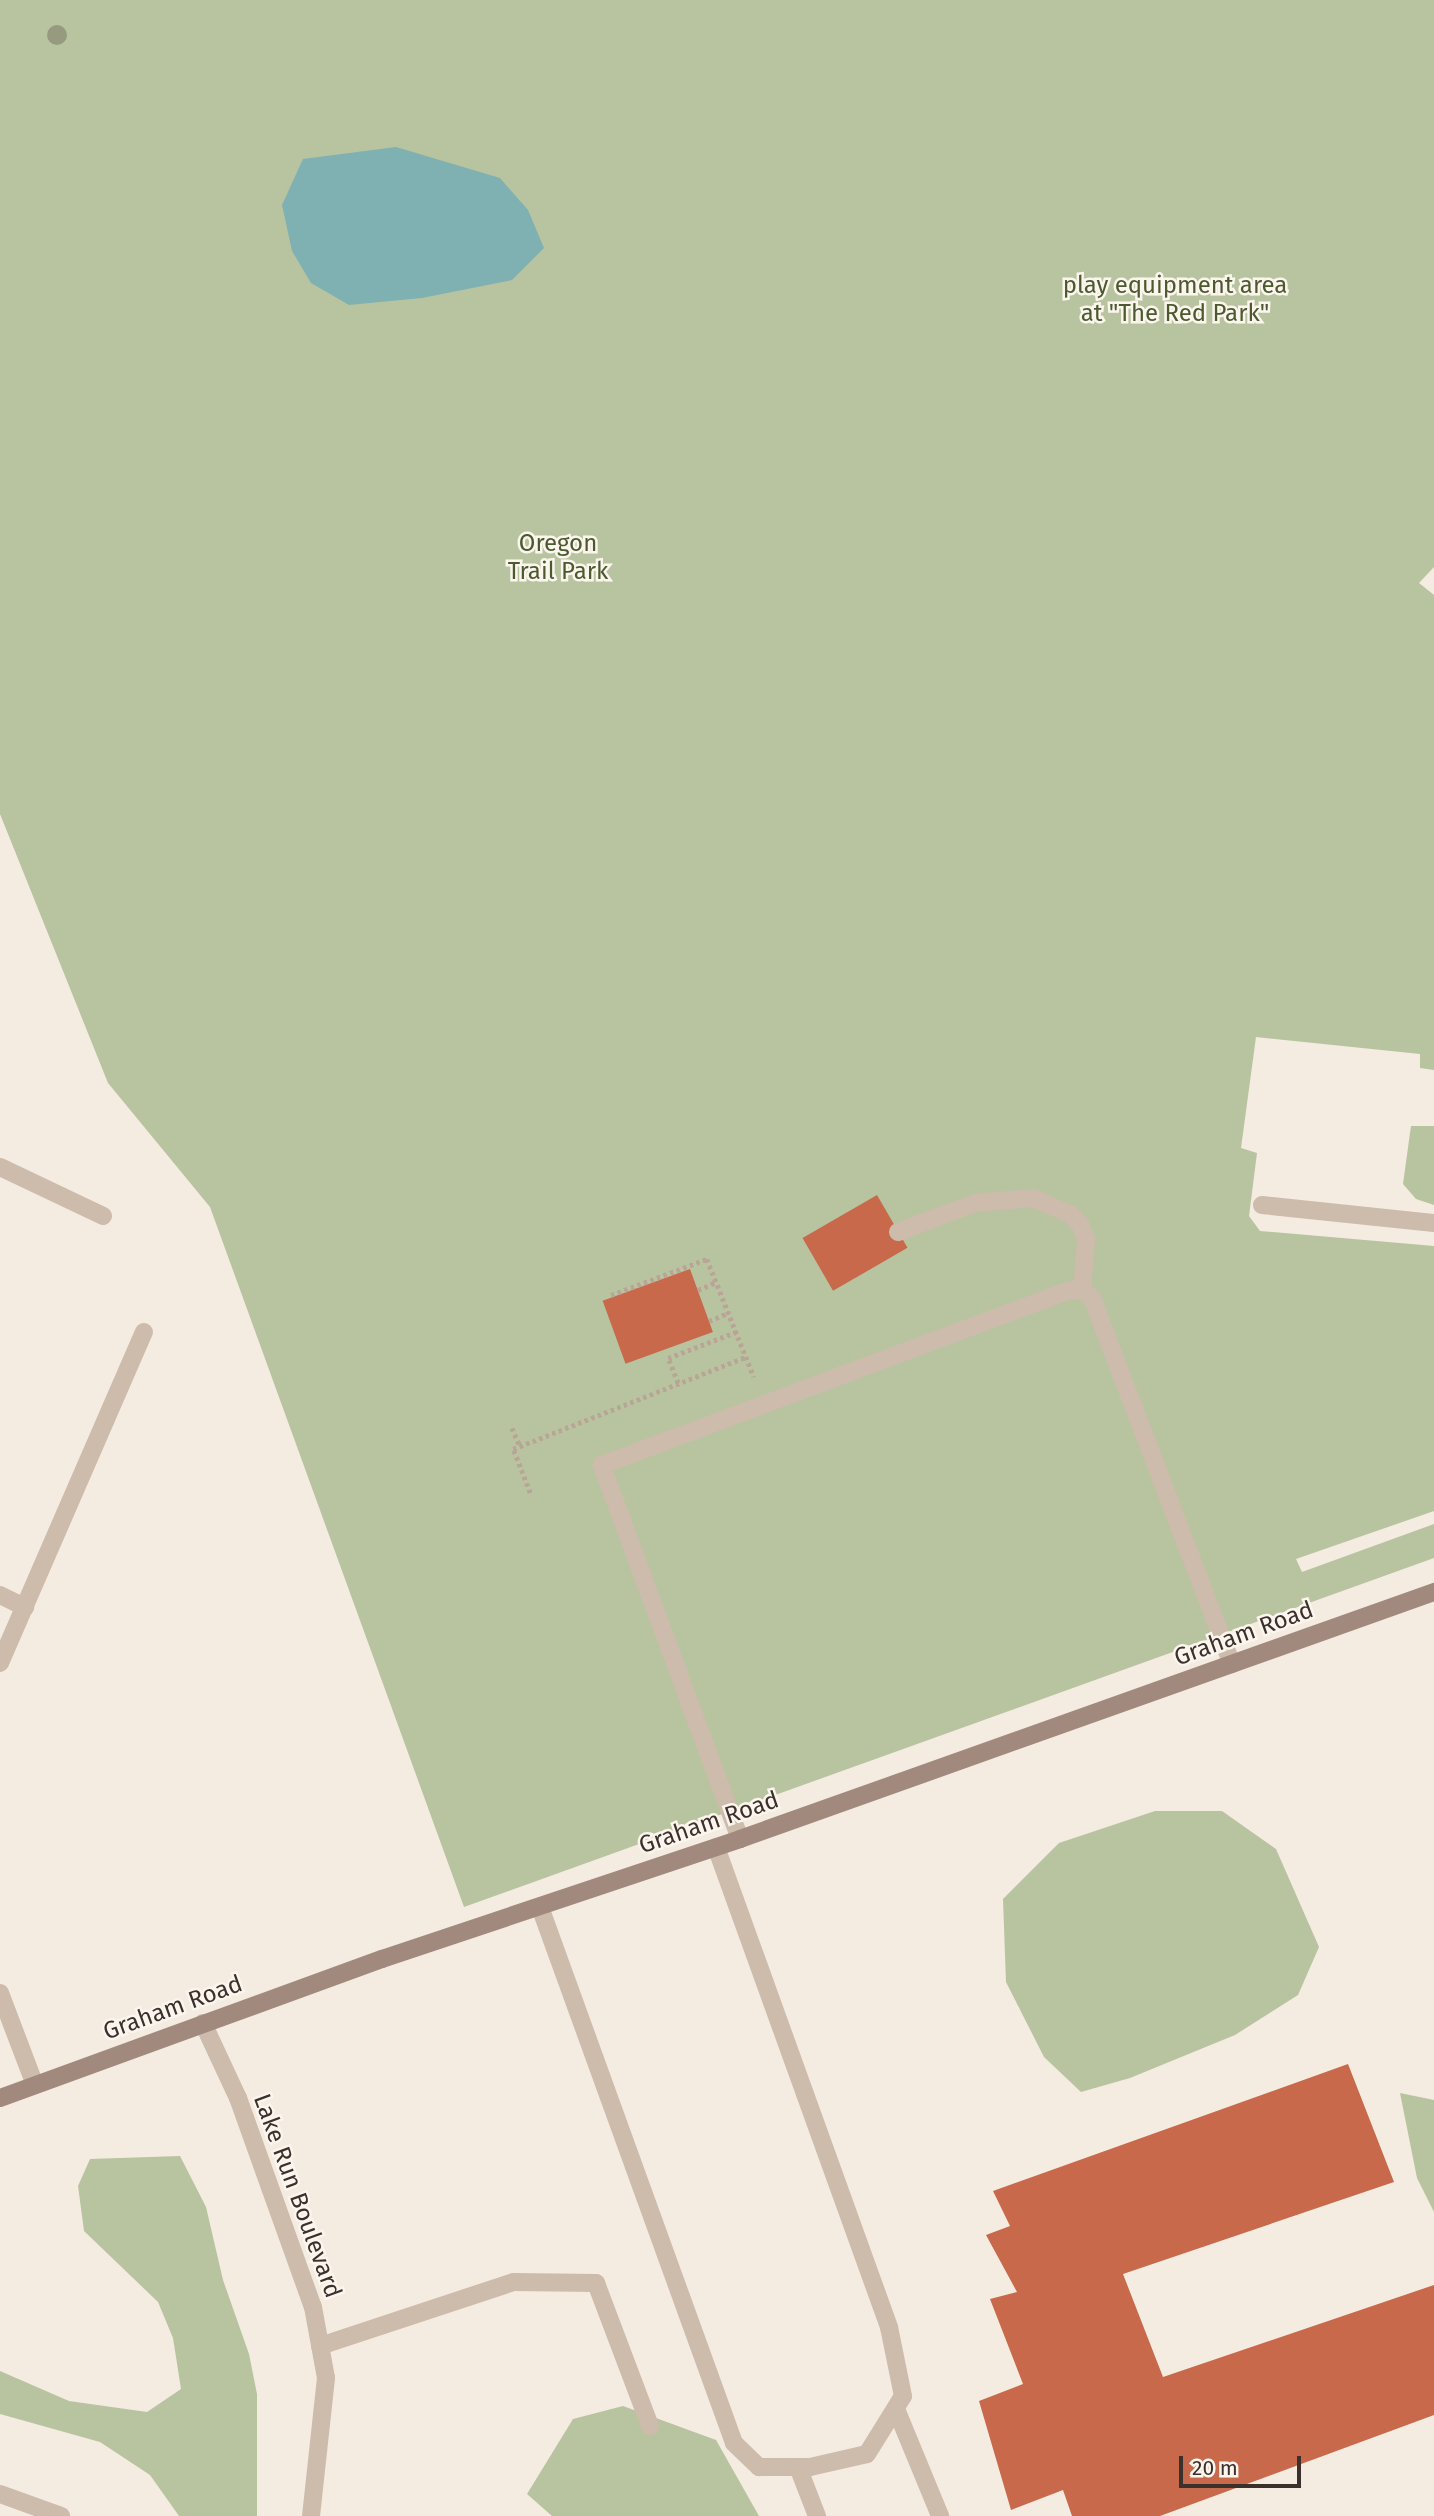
<!DOCTYPE html>
<style>
body{margin:0}
#map{position:relative;width:1434px;height:2516px;overflow:hidden;background:#f4ebe1;font-family:"Fira Sans",sans-serif}
div>[style]{position:absolute}
.green>*{inset:0;background:#b8c4a0}
.water>*{inset:0;background:#7fb0b2}
.building>*{inset:0;background:#c8694b;transform-origin:0 0}
.path>*{height:4.5px;margin-top:-2.25px;transform-origin:0;background:repeating-linear-gradient(90deg,#b9a596 0 3.5px,transparent 0 7px)}
.service>*{height:18px;margin:-9px;padding:0 9px;transform-origin:9px;border-radius:9px;background:#cdbbac}
.minor>*{height:18px;margin:-9px;padding:0 9px;transform-origin:9px;border-radius:9px;background:#cdbbac}
.secondary>*{height:18px;margin:-9px;padding:0 9px;transform-origin:9px;border-radius:9px;background:#a18a7d}
.trees>*{width:20px;height:20px;margin:-10px;border-radius:50%;background:#969b7f}
span{translate:-50% -50%;white-space:nowrap;text-align:center;line-height:1.15;-webkit-text-stroke:5px #fbf5ee;paint-order:stroke}
.park-label{font-size:24px;color:#4a5a2e}
.street-label{font-size:24px;color:#3b302b}
.scale{position:absolute;left:1179px;top:2456px;width:122px;height:32px;box-sizing:border-box;border:4px solid #3b302b;border-top:0;padding-left:9px;font-size:21px;line-height:24px;white-space:nowrap;color:#3b302b;-webkit-text-stroke:5px #fbf5ee;paint-order:stroke}
</style>
<div id="map">
<div class="green">
<div style="clip-path:polygon(0 0,1434px 0,1434px 567px,1419px 583px,1434px 595px,1434px 1070px,1420px 1068px,1420px 1054px,1256px 1037px,1241px 1148px,1257px 1153px,1249px 1216px,1260px 1231px,1434px 1246px,1434px 1511px,1296px 1559px,1302px 1572px,1434px 1524px,1434px 1558px,464px 1907px,210px 1207px,108px 1083px,0 814px)"></div>
<div style="clip-path:polygon(1411px 1126px,1434px 1126px,1434px 1205px,1416px 1199px,1403px 1184px)"></div>
<div style="clip-path:polygon(1155px 1811px,1222px 1811px,1276px 1849px,1319px 1947px,1298px 1995px,1235px 2035px,1130px 2078px,1081px 2092px,1044px 2057px,1006px 1982px,1003px 1899px,1059px 1843px)"></div>
<div style="clip-path:polygon(1400px 2093px,1434px 2100px,1434px 2212px,1417px 2178px)"></div>
<div style="clip-path:polygon(180px 2156px,206px 2207px,223px 2280px,249px 2354px,257px 2394px,257px 2516px,179px 2516px,150px 2475px,100px 2442px,0 2414px,0 2371px,69px 2401px,147px 2412px,181px 2389px,173px 2338px,158px 2302px,84px 2231px,78px 2186px,90px 2159px)"></div>
<div style="clip-path:polygon(623px 2406px,716px 2440px,759px 2516px,552px 2516px,527px 2494px,573px 2419px)"></div>
</div>
<div class="water">
<div style="clip-path:polygon(396px 147px,500px 178px,528px 210px,544px 248px,512px 280px,422px 298px,349px 305px,311px 283px,292px 251px,282px 205px,303px 159px)"></div>
</div>
<div class="building">
<div style="left:877px;top:1195px;width:61px;height:86px;rotate:60deg"></div>
<div style="left:690px;top:1269px;width:67px;height:93px;rotate:70deg"></div>
<div style="clip-path:polygon(1348px 2064px,1394px 2182px,1123px 2274px,1163px 2377px,1434px 2285px,1434px 2415px,1160px 2516px,1072px 2516px,1063px 2490px,1011px 2510px,979px 2401px,1023px 2384px,990px 2299px,1017px 2292px,986px 2235px,1010px 2226px,993px 2191px)"></div>
</div>
<div class="path">
<div style="left:698px;top:1290px;width:20px;rotate:-24deg"></div>
<div style="left:611px;top:1295px;width:103px;rotate:-20.6deg"></div>
<div style="left:707px;top:1259px;width:127px;rotate:68.3deg"></div>
<div style="left:709px;top:1321px;width:21px;rotate:-23deg"></div>
<div style="left:678px;top:1383px;width:27px;rotate:-112deg"></div>
<div style="left:668px;top:1358px;width:73px;rotate:-20.9deg"></div>
<div style="left:512px;top:1428px;width:20px;rotate:66deg"></div>
<div style="left:530px;top:1493px;width:47px;rotate:-111.1deg"></div>
<div style="left:513px;top:1449px;width:250px;rotate:-21.6deg"></div>
</div>
<div class="service">
<div style="left:0;top:1167px;width:114px;rotate:25.4deg"></div>
<div style="left:1262px;top:1205px;width:173px;rotate:6deg"></div>
<div style="left:898px;top:1232px;width:82px;rotate:-20.6deg"></div>
<div style="left:975px;top:1203px;width:58px;rotate:-4.9deg"></div>
<div style="left:1033px;top:1198px;width:40px;rotate:23.4deg"></div>
<div style="left:1070px;top:1214px;width:16px;rotate:47deg"></div>
<div style="left:1081px;top:1226px;width:15px;rotate:70deg"></div>
<div style="left:1086px;top:1240px;width:50px;rotate:94.6deg"></div>
<div style="left:0;top:1595px;width:28px;rotate:26deg"></div>
<div style="left:0;top:1663px;width:361px;rotate:-66.5deg"></div>
<div style="left:740px;top:1839px;width:399px;rotate:-110.3deg"></div>
<div style="left:602px;top:1465px;width:497px;rotate:-20.5deg"></div>
<div style="left:1068px;top:1291px;width:14px;rotate:-4deg"></div>
<div style="left:1082px;top:1290px;width:13px;rotate:39deg"></div>
<div style="left:1092px;top:1298px;width:392px;rotate:69.1deg"></div>
<div style="left:540px;top:1907px;width:570px;rotate:70.1deg"></div>
<div style="left:734px;top:2443px;width:35px;rotate:44deg"></div>
<div style="left:759px;top:2467px;width:51px"></div>
<div style="left:810px;top:2467px;width:58px;rotate:-12.8deg"></div>
<div style="left:867px;top:2454px;width:68px;rotate:-58.2deg"></div>
<div style="left:903px;top:2396px;width:70px;rotate:-101.5deg"></div>
<div style="left:889px;top:2327px;width:510px;rotate:-109.82deg"></div>
<div style="left:0;top:1993px;width:98px;rotate:69.2deg"></div>
<div style="left:320px;top:2346px;width:204px;rotate:-18.3deg"></div>
<div style="left:514px;top:2282px;width:82px;rotate:0.7deg"></div>
<div style="left:596px;top:2283px;width:153px;rotate:69.3deg"></div>
<div style="left:896px;top:2409px;width:116px;rotate:67.6deg"></div>
<div style="left:798px;top:2467px;width:53px;rotate:68.8deg"></div>
<div style="left:0;top:2494px;width:65px;rotate:19.8deg"></div>
</div>
<div class="minor">
<div style="left:203px;top:2023px;width:83px;rotate:65deg"></div>
<div style="left:238px;top:2098px;width:222px;rotate:70.3deg"></div>
<div style="left:313px;top:2307px;width:72px;rotate:79.6deg"></div>
<div style="left:326px;top:2378px;width:139px;rotate:96.2deg"></div>
</div>
<div class="secondary">
<div style="left:0;top:2098px;width:407px;rotate:-20deg"></div>
<div style="left:382px;top:1959px;width:378px;rotate:-18.5deg"></div>
<div style="left:740px;top:1839px;width:737px;rotate:-19.59deg"></div>
</div>
<div class="trees">
<div style="left:57px;top:35px"></div>
</div>
<div class="park-label">
<span style="left:1175px;top:300px">play equipment area<br>at "The Red Park"</span>
<span style="left:558px;top:558px">Oregon<br>Trail Park</span>
</div>
<div class="street-label">
<span style="left:1244px;top:1634px;rotate:-20deg">Graham Road</span>
<span style="left:709px;top:1823px;rotate:-19deg">Graham Road</span>
<span style="left:173px;top:2008px;rotate:-20deg">Graham Road</span>
<span style="left:297px;top:2196px;rotate:70deg">Lake Run Boulevard</span>
</div>
<div class="scale">20 m</div>
</div>
